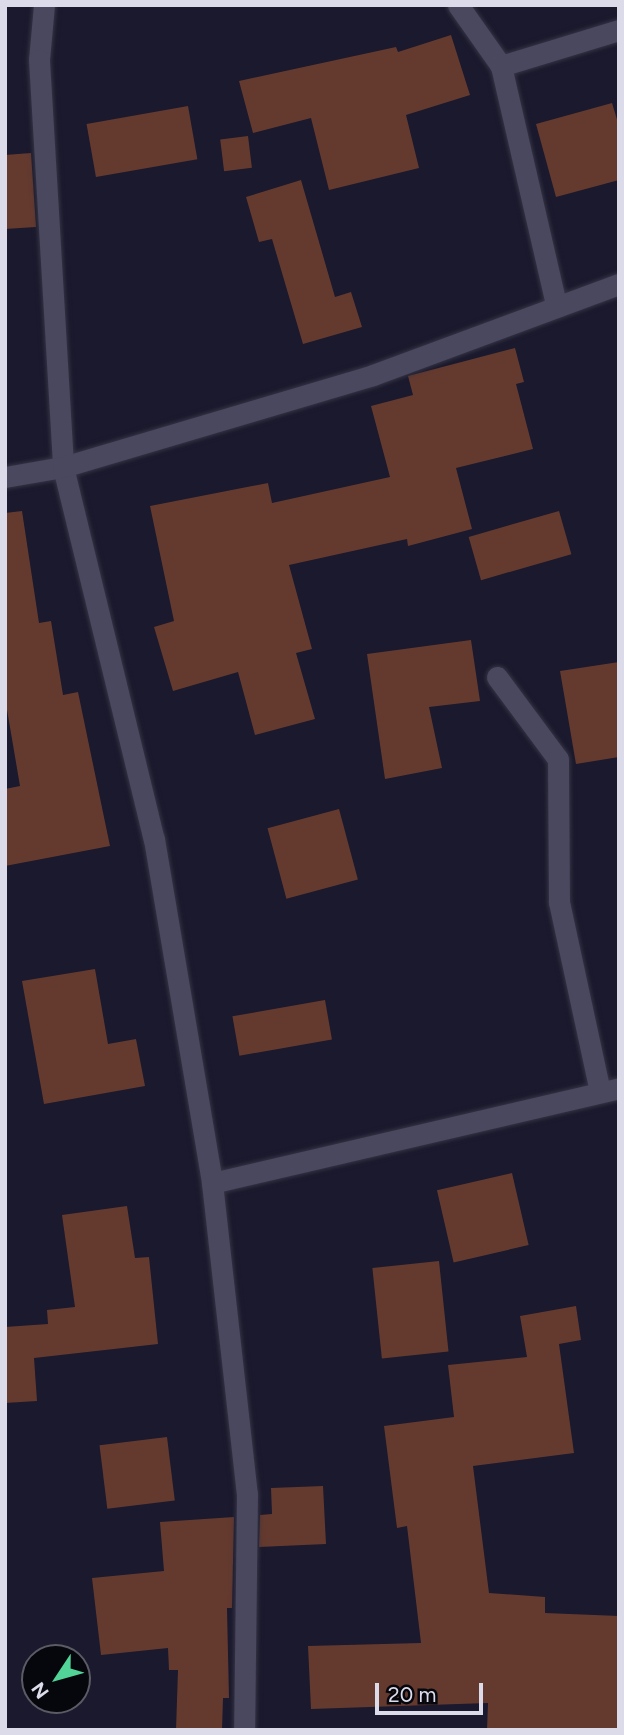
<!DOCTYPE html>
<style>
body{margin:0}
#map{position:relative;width:624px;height:1735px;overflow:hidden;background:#1a192d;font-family:Figtree,sans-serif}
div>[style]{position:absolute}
.building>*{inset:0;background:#643a2f;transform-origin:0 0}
.roads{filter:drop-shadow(0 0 2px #353343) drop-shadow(0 0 2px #353343)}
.minor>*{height:21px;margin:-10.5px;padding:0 10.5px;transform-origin:10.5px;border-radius:10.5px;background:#49485f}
span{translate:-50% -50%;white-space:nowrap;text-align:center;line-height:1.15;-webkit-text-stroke:5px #06060d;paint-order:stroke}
.frame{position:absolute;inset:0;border:7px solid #dbdbe9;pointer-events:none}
.north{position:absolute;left:21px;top:1644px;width:70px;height:70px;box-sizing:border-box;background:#06060d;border:2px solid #5b5b65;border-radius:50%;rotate:234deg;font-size:19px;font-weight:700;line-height:28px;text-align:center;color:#dbdbe9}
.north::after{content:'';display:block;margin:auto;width:24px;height:32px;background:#52d397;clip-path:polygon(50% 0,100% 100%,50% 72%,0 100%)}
.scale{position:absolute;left:375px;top:1683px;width:108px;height:32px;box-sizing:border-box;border:4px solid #dbdbe9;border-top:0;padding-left:9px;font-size:21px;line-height:24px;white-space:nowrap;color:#dbdbe9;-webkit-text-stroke:5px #06060d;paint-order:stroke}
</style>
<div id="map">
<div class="building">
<div style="clip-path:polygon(451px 35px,470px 95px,406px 115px,419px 168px,329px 190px,311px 118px,253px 133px,239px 81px,396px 47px,398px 52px)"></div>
<div style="clip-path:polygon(612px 103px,619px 126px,619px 180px,556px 197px,536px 124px)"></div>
<div style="left:188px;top:106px;width:54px;height:103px;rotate:80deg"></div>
<div style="left:248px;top:136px;width:32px;height:28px;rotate:83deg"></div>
<div style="clip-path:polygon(31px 153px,36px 227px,5px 229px,5px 155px)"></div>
<div style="clip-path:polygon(301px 180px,335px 297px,351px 292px,362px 327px,303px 344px,272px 239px,259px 242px,246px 197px)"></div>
<div style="clip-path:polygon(515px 348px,524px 382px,516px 384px,533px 449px,456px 468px,472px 529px,408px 546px,407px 539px,289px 565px,312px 649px,296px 653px,315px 719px,255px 735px,238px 672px,173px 691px,154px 627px,174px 621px,150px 506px,268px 483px,272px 503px,390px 477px,371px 406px,413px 395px,408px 376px)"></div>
<div style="clip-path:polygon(22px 511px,39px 623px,51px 621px,63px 695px,78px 692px,110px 846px,5px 866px,5px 789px,20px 786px,5px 698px,5px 513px)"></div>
<div style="left:559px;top:511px;width:45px;height:94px;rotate:74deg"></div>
<div style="clip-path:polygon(471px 640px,480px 701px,429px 707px,442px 768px,385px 779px,367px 654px)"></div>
<div style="clip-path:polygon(619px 662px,619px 757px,576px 764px,560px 671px)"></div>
<div style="left:339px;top:809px;width:73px;height:74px;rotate:75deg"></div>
<div style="clip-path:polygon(95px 969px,108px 1044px,136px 1039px,145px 1086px,44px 1104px,22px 981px)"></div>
<div style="left:325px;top:1000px;width:40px;height:94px;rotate:80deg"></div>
<div style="left:512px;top:1173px;width:74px;height:77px;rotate:77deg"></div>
<div style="clip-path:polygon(127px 1206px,135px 1258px,149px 1257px,158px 1344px,34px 1358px,37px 1401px,5px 1403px,5px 1327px,48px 1324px,47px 1310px,75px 1307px,62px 1215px)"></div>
<div style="left:439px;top:1261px;width:91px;height:67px;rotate:84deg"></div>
<div style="clip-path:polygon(576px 1306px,581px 1340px,559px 1344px,574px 1453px,473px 1466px,489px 1593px,545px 1597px,545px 1613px,619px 1616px,619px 1730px,487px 1730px,488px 1703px,311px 1709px,308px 1646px,421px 1643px,407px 1526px,397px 1528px,384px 1426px,454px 1417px,448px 1365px,527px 1357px,520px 1316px)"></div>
<div style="left:167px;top:1437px;width:64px;height:68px;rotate:83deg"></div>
<div style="clip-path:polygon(323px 1486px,326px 1544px,259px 1547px,260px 1515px,272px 1514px,271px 1488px)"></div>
<div style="clip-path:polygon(234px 1517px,232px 1608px,227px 1608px,229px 1698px,223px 1698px,222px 1730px,176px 1730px,178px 1670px,169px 1670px,168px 1648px,101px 1655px,92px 1578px,164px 1571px,160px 1522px)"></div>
</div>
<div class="roads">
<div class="minor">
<div style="left:44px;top:5px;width:55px;rotate:95.2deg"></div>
<div style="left:39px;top:60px;width:408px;rotate:86.6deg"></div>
<div style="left:63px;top:467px;width:383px;rotate:76.3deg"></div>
<div style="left:154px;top:839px;width:349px;rotate:80.4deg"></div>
<div style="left:212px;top:1183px;width:313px;rotate:83.6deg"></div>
<div style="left:247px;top:1494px;width:236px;rotate:90.7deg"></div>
<div style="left:458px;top:5px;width:75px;rotate:54.8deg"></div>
<div style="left:501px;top:66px;width:244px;rotate:77deg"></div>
<div style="left:501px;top:66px;width:123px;rotate:-17deg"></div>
<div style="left:5px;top:477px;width:59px;rotate:-9.8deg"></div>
<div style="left:63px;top:467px;width:323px;rotate:-16.5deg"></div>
<div style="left:373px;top:375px;width:262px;rotate:-20.3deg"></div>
<div style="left:497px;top:677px;width:102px;rotate:53.4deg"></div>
<div style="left:558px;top:759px;width:143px;rotate:89.6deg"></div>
<div style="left:559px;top:902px;width:194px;rotate:77.8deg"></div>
<div style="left:212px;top:1183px;width:418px;rotate:-13.1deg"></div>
</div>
</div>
<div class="frame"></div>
<div class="north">N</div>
<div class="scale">20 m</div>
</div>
